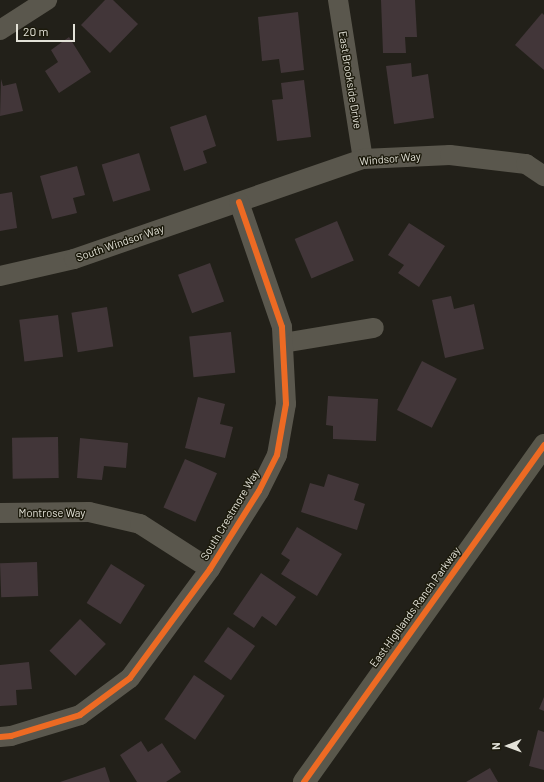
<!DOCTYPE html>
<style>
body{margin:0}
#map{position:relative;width:544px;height:782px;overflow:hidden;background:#222019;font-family:Barlow,sans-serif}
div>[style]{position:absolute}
.building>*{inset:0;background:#423639;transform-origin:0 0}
.minor>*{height:20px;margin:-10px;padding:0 10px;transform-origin:10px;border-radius:10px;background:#5a574d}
.major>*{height:22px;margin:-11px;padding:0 11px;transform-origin:11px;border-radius:11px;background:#59574b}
.cycleway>*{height:6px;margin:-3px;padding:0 3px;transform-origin:3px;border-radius:3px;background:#ed6a23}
span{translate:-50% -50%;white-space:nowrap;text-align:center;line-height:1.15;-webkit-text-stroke:3px #1c1a0c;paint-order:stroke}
.street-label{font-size:11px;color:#e3e2d8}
.north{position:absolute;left:488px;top:726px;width:40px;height:40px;-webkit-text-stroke:3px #1c1a0c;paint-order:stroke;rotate:269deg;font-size:11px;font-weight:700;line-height:16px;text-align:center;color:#e3e2d8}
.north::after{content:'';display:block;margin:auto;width:14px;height:18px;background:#e3e2d8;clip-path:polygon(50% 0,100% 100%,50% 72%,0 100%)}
.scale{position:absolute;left:16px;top:24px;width:59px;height:18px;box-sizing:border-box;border:2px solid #e3e2d8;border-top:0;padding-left:5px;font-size:12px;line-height:14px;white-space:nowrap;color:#e3e2d8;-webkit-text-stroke:3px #1c1a0c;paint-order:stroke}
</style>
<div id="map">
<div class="building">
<div style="clip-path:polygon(105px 0,113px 0,138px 24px,110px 53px,81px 25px)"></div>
<div style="clip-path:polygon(381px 0,415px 0,417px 37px,405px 37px,406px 53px,383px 53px)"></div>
<div style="clip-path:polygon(298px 12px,304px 70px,281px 73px,279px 59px,262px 61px,258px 17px)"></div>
<div style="clip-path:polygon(542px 13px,544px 15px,544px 70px,515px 45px)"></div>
<div style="clip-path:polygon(69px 37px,91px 72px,59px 93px,45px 71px,58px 62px,51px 50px)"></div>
<div style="clip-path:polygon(411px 63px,412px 77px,428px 74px,434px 118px,394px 124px,386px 66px)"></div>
<div style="clip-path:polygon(1px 79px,3px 86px,16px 83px,23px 111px,0 116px)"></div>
<div style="clip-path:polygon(304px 80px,311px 137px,277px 141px,272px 100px,283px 99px,281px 83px)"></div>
<div style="clip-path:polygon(206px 115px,216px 146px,203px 151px,207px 163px,184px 171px,170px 127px)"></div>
<div style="left:139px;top:153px;width:39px;height:39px;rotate:73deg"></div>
<div style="clip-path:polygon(77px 166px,85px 195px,73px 198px,77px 213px,52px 219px,40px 176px)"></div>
<div style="clip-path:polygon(12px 192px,17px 228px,0 231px,0 194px)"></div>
<div style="left:337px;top:221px;width:43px;height:46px;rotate:67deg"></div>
<div style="clip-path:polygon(409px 223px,445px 246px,419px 287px,398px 273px,404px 265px,388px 255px)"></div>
<div style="left:210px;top:263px;width:41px;height:34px;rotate:70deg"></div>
<div style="clip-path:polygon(451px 296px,454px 309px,474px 304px,484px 349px,445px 358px,432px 300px)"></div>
<div style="left:107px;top:307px;width:40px;height:36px;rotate:81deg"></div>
<div style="left:58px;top:315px;width:42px;height:39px;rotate:83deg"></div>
<div style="left:231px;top:332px;width:41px;height:42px;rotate:84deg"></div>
<div style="left:422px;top:361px;width:39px;height:55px;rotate:27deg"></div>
<div style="clip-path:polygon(328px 396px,378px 399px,376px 441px,333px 439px,333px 426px,326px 425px)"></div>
<div style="clip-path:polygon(198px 397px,225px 404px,220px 424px,233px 427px,225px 458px,185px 448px)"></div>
<div style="left:58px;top:437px;width:41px;height:46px;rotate:89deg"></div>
<div style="clip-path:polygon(80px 438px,128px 443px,126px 468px,104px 466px,102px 480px,77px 478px)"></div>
<div style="left:185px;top:459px;width:35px;height:53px;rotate:24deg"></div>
<div style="clip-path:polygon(328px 474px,359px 484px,354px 500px,365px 504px,357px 530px,301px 512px,310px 483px,324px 487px)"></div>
<div style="clip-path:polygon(297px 527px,342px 554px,317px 596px,281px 574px,290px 560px,281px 554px)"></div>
<div style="left:37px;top:562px;width:34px;height:37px;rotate:88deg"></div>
<div style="left:111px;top:564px;width:40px;height:46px;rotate:32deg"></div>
<div style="clip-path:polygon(261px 573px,296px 597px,276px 626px,262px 616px,254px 628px,233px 614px)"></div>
<div style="left:80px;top:619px;width:36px;height:44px;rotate:44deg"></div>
<div style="left:228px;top:627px;width:33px;height:42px;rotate:35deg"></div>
<div style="clip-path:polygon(29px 662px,32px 689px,16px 690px,17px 705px,0 706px,0 665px)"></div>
<div style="left:194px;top:675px;width:37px;height:53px;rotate:34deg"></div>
<div style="clip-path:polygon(544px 697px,544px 711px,539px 709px)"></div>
<div style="clip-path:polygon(538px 730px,544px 732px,544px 770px,529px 766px)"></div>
<div style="clip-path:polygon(141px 741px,148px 752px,162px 743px,181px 772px,166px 782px,137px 782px,120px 755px)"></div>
<div style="clip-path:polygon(105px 767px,110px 782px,60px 782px)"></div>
<div style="clip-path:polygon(490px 768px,498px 782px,466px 782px)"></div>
</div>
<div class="minor">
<div style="left:338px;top:0;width:161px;rotate:81.1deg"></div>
<div style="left:0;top:30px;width:56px;rotate:-32.6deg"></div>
<div style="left:0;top:276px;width:76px;rotate:-12.9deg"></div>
<div style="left:74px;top:259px;width:306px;rotate:-19.1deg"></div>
<div style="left:363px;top:159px;width:87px;rotate:-2.6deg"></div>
<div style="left:450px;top:155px;width:77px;rotate:6.8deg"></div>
<div style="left:526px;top:164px;width:22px;rotate:34deg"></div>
<div style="left:283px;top:343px;width:92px;rotate:-9.4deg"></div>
<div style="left:0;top:513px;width:89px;rotate:-0.6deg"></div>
<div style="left:89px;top:512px;width:52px;rotate:13.2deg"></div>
<div style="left:140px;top:524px;width:83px;rotate:32.7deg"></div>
<div style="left:0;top:737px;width:11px;rotate:-5deg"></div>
<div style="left:11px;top:736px;width:72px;rotate:-16.9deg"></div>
<div style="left:80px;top:715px;width:62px;rotate:-36.5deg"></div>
<div style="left:130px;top:678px;width:135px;rotate:-53.7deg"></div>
<div style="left:210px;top:569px;width:92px;rotate:-57.9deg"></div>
<div style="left:259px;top:491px;width:40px;rotate:-63.4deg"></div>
<div style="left:277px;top:455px;width:52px;rotate:-80deg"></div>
<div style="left:286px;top:404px;width:77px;rotate:-93deg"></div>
<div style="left:282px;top:327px;width:132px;rotate:-109deg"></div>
</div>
<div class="major">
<div style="left:304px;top:782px;width:414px;rotate:-54.5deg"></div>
</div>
<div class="cycleway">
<div style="left:0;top:737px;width:11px;rotate:-5deg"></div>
<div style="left:11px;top:736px;width:72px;rotate:-16.9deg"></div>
<div style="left:80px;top:715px;width:62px;rotate:-36.5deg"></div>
<div style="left:130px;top:678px;width:135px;rotate:-53.7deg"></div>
<div style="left:210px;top:569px;width:92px;rotate:-57.9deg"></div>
<div style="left:259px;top:491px;width:40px;rotate:-63.4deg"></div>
<div style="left:277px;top:455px;width:52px;rotate:-80deg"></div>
<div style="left:286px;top:404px;width:77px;rotate:-93deg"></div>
<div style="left:282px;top:327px;width:132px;rotate:-109deg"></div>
<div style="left:304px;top:782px;width:414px;rotate:-54.5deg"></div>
</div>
<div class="street-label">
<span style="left:350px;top:80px;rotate:81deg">East Brookside Drive</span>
<span style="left:390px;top:159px;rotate:-5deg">Windsor Way</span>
<span style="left:120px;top:243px;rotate:-19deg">South Windsor Way</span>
<span style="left:52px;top:513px">Montrose Way</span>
<span style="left:230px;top:515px;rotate:-59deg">South Crestmore Way</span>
<span style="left:415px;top:607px;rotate:-54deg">East Highlands Ranch Parkway</span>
</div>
<div class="north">N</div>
<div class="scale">20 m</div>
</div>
